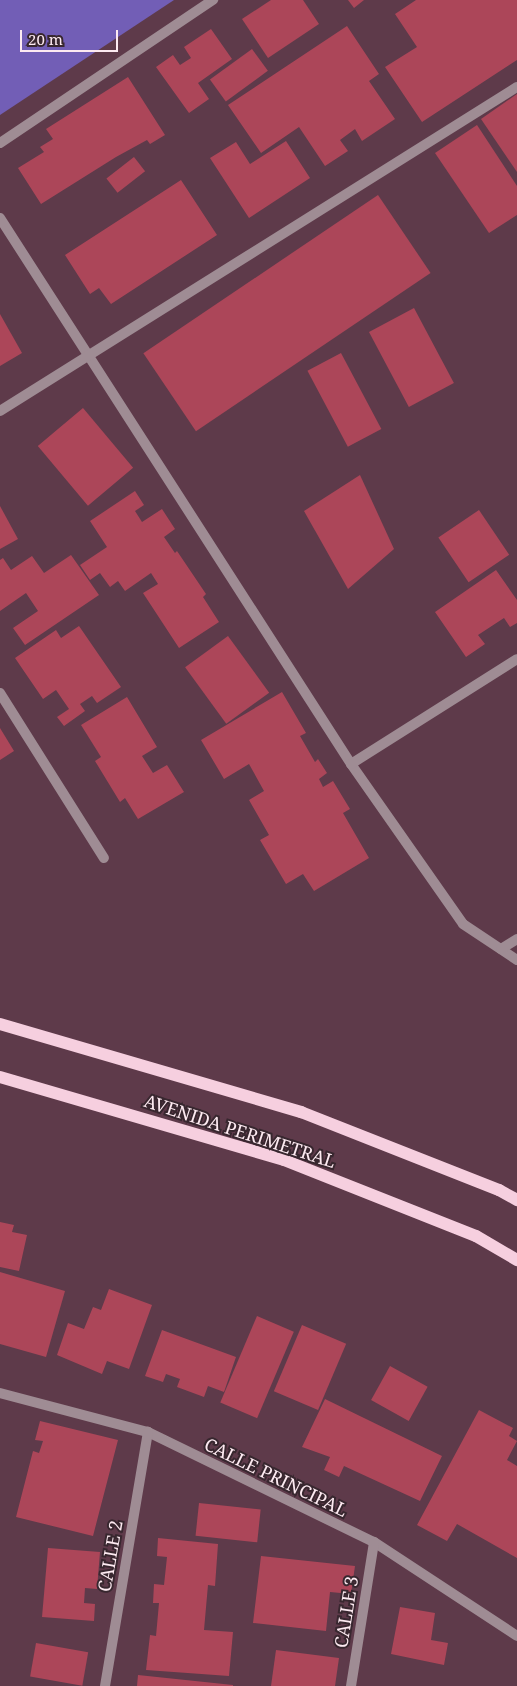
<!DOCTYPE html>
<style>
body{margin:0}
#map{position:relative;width:517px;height:1686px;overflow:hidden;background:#5e3a4a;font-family:"Noto Serif",serif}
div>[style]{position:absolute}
.green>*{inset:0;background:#725eb6}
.building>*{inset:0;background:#ac4659;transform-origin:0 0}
.street>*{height:10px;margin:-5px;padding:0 5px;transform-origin:5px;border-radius:5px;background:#9f8c94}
.primary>*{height:12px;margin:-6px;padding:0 6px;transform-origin:6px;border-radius:6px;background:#f6cfdf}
span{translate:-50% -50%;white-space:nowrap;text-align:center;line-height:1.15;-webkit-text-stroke:4px #38272f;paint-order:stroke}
.street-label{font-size:18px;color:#fdeaf1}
.scale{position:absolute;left:20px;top:30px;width:98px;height:22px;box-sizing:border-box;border:2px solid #fdeaf1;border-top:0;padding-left:6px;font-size:15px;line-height:18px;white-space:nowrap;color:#fdeaf1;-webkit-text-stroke:4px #38272f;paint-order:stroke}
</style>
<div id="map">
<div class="green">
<div style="clip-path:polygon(0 0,174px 0,0 115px)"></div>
</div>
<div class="building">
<div style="clip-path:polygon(271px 0,303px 0,319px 24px,268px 58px,242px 19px)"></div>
<div style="clip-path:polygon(348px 0,364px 0,354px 8px)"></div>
<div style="clip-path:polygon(416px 0,517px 0,517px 60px,422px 122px,385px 67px,417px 47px,395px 14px)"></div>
<div style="clip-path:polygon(347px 26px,379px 74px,369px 81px,395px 119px,362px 141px,355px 129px,340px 140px,348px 151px,325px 166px,299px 127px,261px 153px,228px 105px)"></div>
<div style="clip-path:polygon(211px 29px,232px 59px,198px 83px,209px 99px,189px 113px,156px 67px,173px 55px,180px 65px,191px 58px,184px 47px)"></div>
<div style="left:252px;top:49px;width:27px;height:52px;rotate:54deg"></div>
<div style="clip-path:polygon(128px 77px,165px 135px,150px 144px,147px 140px,116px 157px,41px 204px,18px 168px,44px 152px,40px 147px,53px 139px,46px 129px)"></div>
<div style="clip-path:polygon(517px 94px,517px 172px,481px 119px)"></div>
<div style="clip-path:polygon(477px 125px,517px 186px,517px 215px,489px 233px,435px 153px)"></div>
<div style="clip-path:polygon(286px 141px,310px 178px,249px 218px,210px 158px,236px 142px,250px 164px)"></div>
<div style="left:134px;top:157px;width:18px;height:35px;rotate:52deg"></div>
<div style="clip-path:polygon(181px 180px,217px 235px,111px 304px,99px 288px,90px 294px,65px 255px)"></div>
<div style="left:378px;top:195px;width:94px;height:283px;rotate:56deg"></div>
<div style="left:414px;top:308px;width:85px;height:51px;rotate:62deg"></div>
<div style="clip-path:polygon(0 314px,22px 353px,0 366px)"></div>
<div style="left:341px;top:353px;width:86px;height:38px;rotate:62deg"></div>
<div style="left:83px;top:408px;width:78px;height:59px;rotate:50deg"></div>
<div style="clip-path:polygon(360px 475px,394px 549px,348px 589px,304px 511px)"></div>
<div style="clip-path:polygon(135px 491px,144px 505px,135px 511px,142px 522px,162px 509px,175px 529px,164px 537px,175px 553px,177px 551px,206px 594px,203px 597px,219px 622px,179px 648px,143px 593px,158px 584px,151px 573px,125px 591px,118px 581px,110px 587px,100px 573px,90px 580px,80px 565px,107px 547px,90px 521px)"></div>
<div style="clip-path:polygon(0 506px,18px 539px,0 549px)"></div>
<div style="left:479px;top:510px;width:54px;height:49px;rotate:56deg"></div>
<div style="clip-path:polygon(71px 555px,99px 595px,25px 645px,13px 628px,38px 611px,26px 593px,0 611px,0 560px,3px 558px,11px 570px,32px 556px,44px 573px)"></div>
<div style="clip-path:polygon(496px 570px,517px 600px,517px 623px,510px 627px,504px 618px,478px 635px,485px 644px,466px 657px,435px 612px)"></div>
<div style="clip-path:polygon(79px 626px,121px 687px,97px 703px,92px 696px,80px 704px,85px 711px,64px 726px,57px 717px,69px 709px,56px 690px,43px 699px,15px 658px,56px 630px,61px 638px)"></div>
<div style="left:228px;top:636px;width:70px;height:53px;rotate:54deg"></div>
<div style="clip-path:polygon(282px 692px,306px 733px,300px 736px,315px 762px,318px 759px,327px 773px,319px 779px,323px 787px,333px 781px,350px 809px,343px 813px,369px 858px,314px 891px,303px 874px,286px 884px,260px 840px,269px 835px,249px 800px,264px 791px,249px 764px,224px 779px,201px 740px)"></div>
<div style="clip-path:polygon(127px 697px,157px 747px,142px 756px,153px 773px,167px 765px,184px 792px,138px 819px,125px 798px,120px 802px,95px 761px,101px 757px,81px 725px)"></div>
<div style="clip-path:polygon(0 728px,14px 751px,0 760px)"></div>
<div style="clip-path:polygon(0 1222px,14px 1225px,12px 1232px,27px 1235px,19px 1271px,0 1267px)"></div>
<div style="clip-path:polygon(0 1272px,65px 1291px,46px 1357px,0 1344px)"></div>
<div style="clip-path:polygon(109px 1289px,152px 1305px,129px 1369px,107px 1361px,102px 1374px,57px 1355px,68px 1323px,84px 1329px,93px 1307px,101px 1310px)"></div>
<div style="left:257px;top:1316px;width:40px;height:94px;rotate:23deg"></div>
<div style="left:302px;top:1325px;width:48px;height:72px;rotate:23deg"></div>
<div style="clip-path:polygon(162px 1330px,236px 1357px,224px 1392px,208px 1386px,204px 1397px,177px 1387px,180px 1379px,166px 1374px,163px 1382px,145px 1376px)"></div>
<div style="left:390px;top:1366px;width:43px;height:39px;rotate:29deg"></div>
<div style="clip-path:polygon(325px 1399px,442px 1456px,420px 1501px,344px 1466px,339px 1477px,324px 1470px,330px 1457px,302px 1447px)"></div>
<div style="clip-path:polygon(479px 1410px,513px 1428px,509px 1436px,517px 1441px,507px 1460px,517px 1466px,517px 1558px,457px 1524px,447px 1541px,417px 1525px)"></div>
<div style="clip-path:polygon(40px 1421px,118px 1440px,93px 1536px,16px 1517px,33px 1451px,39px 1453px,43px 1441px,35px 1440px)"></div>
<div style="left:199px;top:1503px;width:62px;height:33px;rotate:6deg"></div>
<div style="clip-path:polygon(158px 1538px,218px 1544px,215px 1586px,208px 1585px,204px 1630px,233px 1632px,229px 1676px,146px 1670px,150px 1635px,156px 1636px,159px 1603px,153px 1603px,154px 1584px,164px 1585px,167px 1557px,157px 1556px)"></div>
<div style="clip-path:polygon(48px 1548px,100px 1552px,97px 1589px,85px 1588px,84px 1603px,95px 1604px,94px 1621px,42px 1617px)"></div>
<div style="clip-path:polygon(261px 1556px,355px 1566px,351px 1594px,330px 1592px,326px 1631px,253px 1623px)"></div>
<div style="clip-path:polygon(400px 1607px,435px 1613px,431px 1640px,448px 1643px,444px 1665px,391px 1654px)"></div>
<div style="left:36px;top:1643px;width:53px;height:34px;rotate:10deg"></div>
<div style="clip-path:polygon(276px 1650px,339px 1658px,335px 1686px,271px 1686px)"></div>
<div style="clip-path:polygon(138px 1675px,233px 1685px,233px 1686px,137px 1686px)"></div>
</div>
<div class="street">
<div style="left:0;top:143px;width:257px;rotate:-33.9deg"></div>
<div style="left:0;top:218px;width:649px;rotate:57.26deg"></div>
<div style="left:351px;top:764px;width:195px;rotate:55deg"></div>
<div style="left:463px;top:924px;width:65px;rotate:33.7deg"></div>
<div style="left:0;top:411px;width:610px;rotate:-32.08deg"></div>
<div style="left:0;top:693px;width:195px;rotate:57.8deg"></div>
<div style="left:351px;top:764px;width:196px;rotate:-32.3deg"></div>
<div style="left:501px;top:949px;width:19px;rotate:-32deg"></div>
<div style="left:0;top:1393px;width:153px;rotate:14.8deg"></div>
<div style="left:148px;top:1432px;width:251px;rotate:26deg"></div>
<div style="left:374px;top:1542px;width:171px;rotate:33.3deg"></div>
<div style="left:105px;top:1686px;width:258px;rotate:-80.4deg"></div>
<div style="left:351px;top:1686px;width:146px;rotate:-80.9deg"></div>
</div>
<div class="primary">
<div style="left:0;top:1024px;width:314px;rotate:16.3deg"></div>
<div style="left:301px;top:1112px;width:213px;rotate:21.5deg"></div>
<div style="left:499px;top:1190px;width:21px;rotate:29deg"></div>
<div style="left:0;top:1077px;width:296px;rotate:16.3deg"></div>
<div style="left:284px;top:1160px;width:206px;rotate:21.6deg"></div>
<div style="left:476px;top:1236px;width:48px;rotate:30.3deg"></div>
</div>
<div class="street-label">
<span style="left:240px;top:1131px;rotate:18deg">AVENIDA PERIMETRAL</span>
<span style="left:276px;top:1477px;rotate:26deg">CALLE PRINCIPAL</span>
<span style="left:110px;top:1556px;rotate:-80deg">CALLE 2</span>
<span style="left:346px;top:1612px;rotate:-81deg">CALLE 3</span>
</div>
<div class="scale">20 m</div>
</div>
